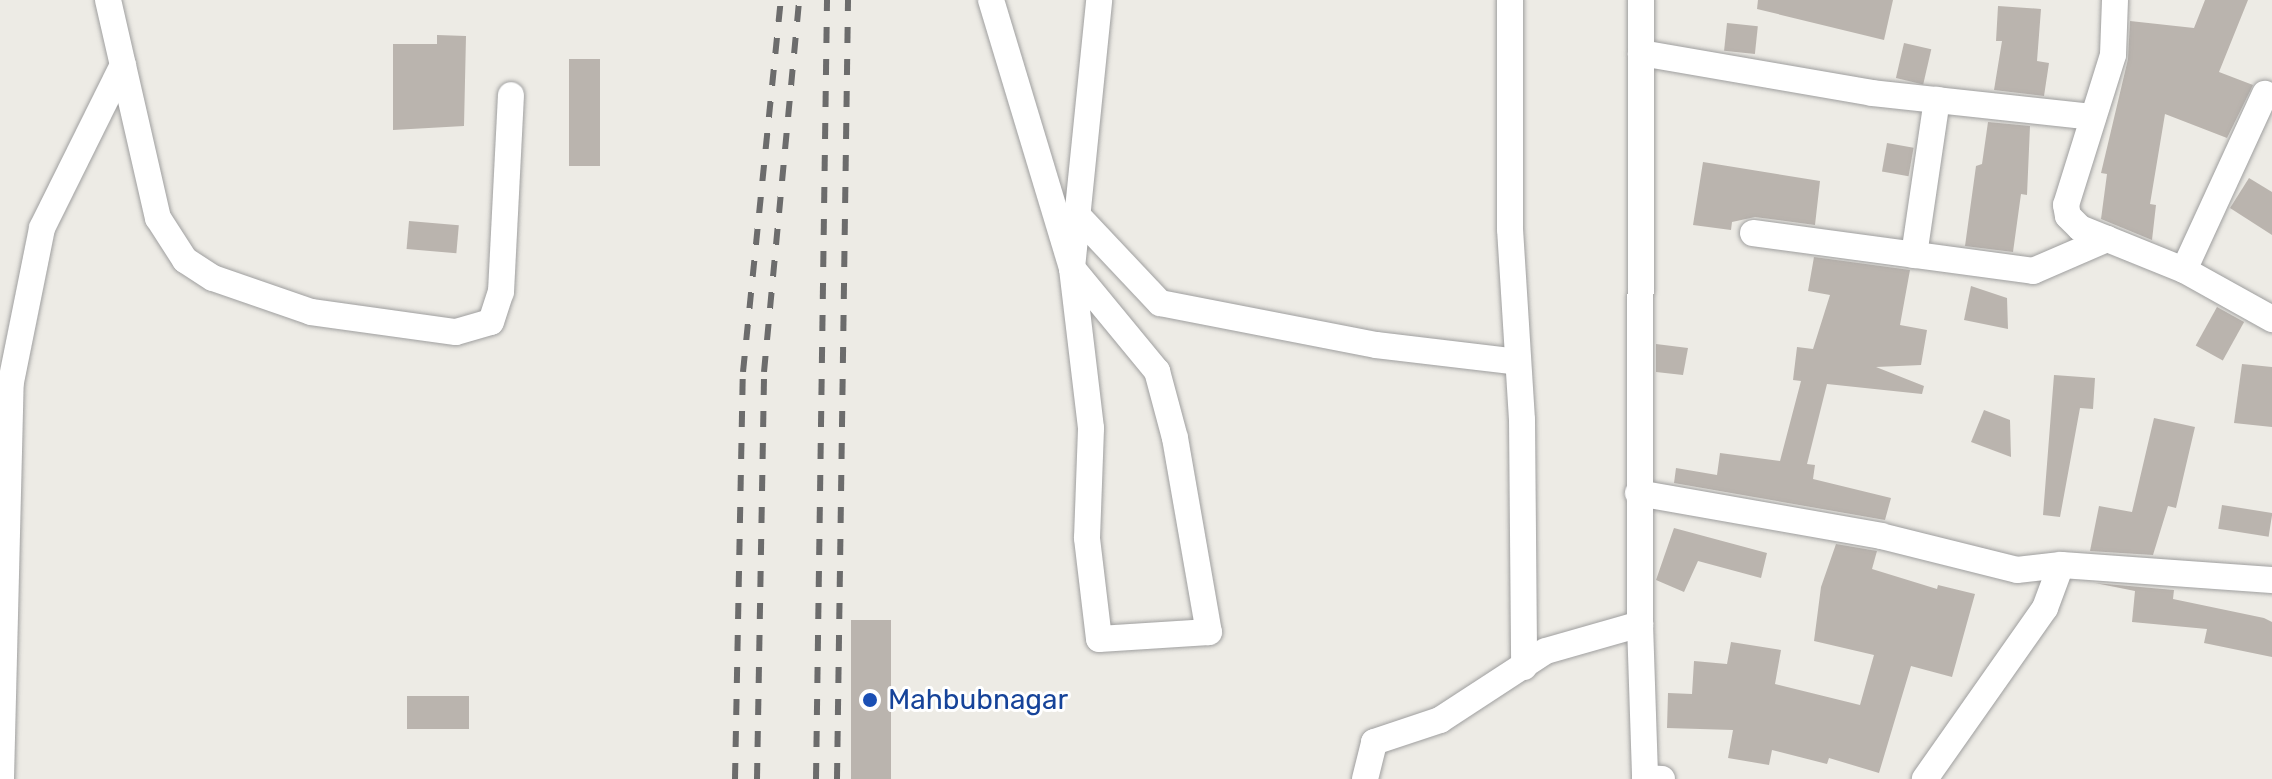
<!DOCTYPE html>
<style>
body{margin:0}
#map{position:relative;width:2272px;height:779px;overflow:hidden;background:#edebe5;font-family:Rubik,sans-serif}
div>[style]{position:absolute}
.building>*{inset:0;background:#bab4ae;transform-origin:0 0}
.roads{filter:drop-shadow(0 0 2px #9f9f9f) drop-shadow(0 0 2px #9f9f9f)}
.street>*{height:26px;margin:-13px;padding:0 13px;transform-origin:13px;border-radius:13px;background:#fff}
.rail>*{height:6px;margin-top:-3px;transform-origin:0;background:repeating-linear-gradient(90deg,#6c6c6c 0 16px,transparent 0 32px)}
.dots>*{width:22px;height:22px;translate:-50% -50%;box-sizing:border-box;border:4px solid #fff;border-radius:50%}
span{translate:-50% -50%;white-space:nowrap;text-align:center;line-height:1.15;-webkit-text-stroke:6px #fff;paint-order:stroke}
.transit-label{font-size:28px;color:#164399}
.left{translate:0 -50%;text-align:left}
</style>
<div id="map">
<div class="building">
<div style="clip-path:polygon(1758px 0,1893px 0,1884px 40px,1757px 9px)"></div>
<div style="clip-path:polygon(2205px 0,2248px 0,2219px 72px,2253px 85px,2227px 138px,2165px 114px,2150px 204px,2156px 205px,2152px 240px,2101px 219px,2107px 174px,2101px 173px,2128px 59px,2130px 21px,2194px 28px)"></div>
<div style="clip-path:polygon(1998px 6px,2041px 9px,2037px 61px,2049px 63px,2044px 96px,1994px 90px,2002px 41px,1996px 41px)"></div>
<div style="left:1727px;top:23px;width:31px;height:28px;rotate:6deg"></div>
<div style="clip-path:polygon(437px 35px,466px 36px,464px 126px,393px 130px,393px 44px,437px 44px)"></div>
<div style="left:1904px;top:43px;width:28px;height:36px;rotate:13deg"></div>
<div style="left:569px;top:59px;width:31px;height:107px"></div>
<div style="clip-path:polygon(1988px 122px,2030px 126px,2027px 195px,2021px 194px,2013px 252px,1965px 246px,1976px 166px,1982px 164px)"></div>
<div style="left:1887px;top:143px;width:27px;height:29px;rotate:10deg"></div>
<div style="clip-path:polygon(1703px 162px,1820px 181px,1815px 225px,1755px 217px,1732px 222px,1731px 230px,1693px 225px)"></div>
<div style="clip-path:polygon(2249px 178px,2272px 192px,2272px 235px,2230px 208px)"></div>
<div style="left:409px;top:221px;width:50px;height:28px;rotate:5deg"></div>
<div style="clip-path:polygon(1814px 257px,1910px 270px,1900px 325px,1927px 330px,1921px 365px,1876px 367px,1924px 386px,1922px 394px,1827px 384px,1807px 464px,1815px 465px,1813px 479px,1891px 498px,1885px 520px,1674px 483px,1676px 468px,1717px 475px,1720px 453px,1780px 461px,1801px 381px,1793px 380px,1797px 347px,1813px 349px,1830px 295px,1808px 291px)"></div>
<div style="clip-path:polygon(1971px 286px,2007px 298px,2008px 329px,1964px 320px)"></div>
<div style="left:2217px;top:307px;width:31px;height:44px;rotate:29deg"></div>
<div style="clip-path:polygon(1656px 344px,1688px 348px,1683px 375px,1656px 372px)"></div>
<div style="clip-path:polygon(2242px 364px,2272px 367px,2272px 427px,2234px 423px)"></div>
<div style="clip-path:polygon(2054px 375px,2095px 378px,2093px 409px,2080px 408px,2060px 517px,2043px 515px)"></div>
<div style="clip-path:polygon(1984px 410px,2010px 420px,2011px 457px,1971px 442px)"></div>
<div style="clip-path:polygon(2154px 418px,2195px 427px,2176px 508px,2168px 506px,2153px 555px,2090px 551px,2099px 506px,2132px 512px)"></div>
<div style="left:2222px;top:505px;width:51px;height:24px;rotate:9deg"></div>
<div style="clip-path:polygon(1674px 528px,1767px 553px,1761px 578px,1698px 561px,1684px 592px,1656px 580px)"></div>
<div style="clip-path:polygon(1836px 544px,1877px 551px,1872px 569px,1937px 589px,1938px 585px,1975px 594px,1952px 677px,1911px 666px,1879px 773px,1829px 758px,1827px 764px,1772px 750px,1769px 765px,1728px 758px,1733px 730px,1667px 728px,1668px 693px,1692px 694px,1694px 661px,1727px 664px,1731px 642px,1781px 650px,1775px 684px,1860px 705px,1874px 655px,1814px 641px,1821px 587px)"></div>
<div style="clip-path:polygon(2095px 583px,2174px 590px,2173px 599px,2264px 618px,2272px 622px,2272px 657px,2204px 643px,2207px 629px,2132px 622px,2135px 591px)"></div>
<div style="left:851px;top:620px;width:40px;height:159px"></div>
<div style="left:469px;top:696px;width:33px;height:62px;rotate:90deg"></div>
</div>
<div class="roads">
<div class="street">
<div style="left:108px;top:0;width:224px;rotate:77.1deg"></div>
<div style="left:158px;top:218px;width:50px;rotate:57.3deg"></div>
<div style="left:185px;top:260px;width:33px;rotate:33deg"></div>
<div style="left:213px;top:278px;width:104px;rotate:19.1deg"></div>
<div style="left:311px;top:312px;width:146px;rotate:7.9deg"></div>
<div style="left:456px;top:332px;width:36px;rotate:-16deg"></div>
<div style="left:491px;top:322px;width:32px;rotate:-72deg"></div>
<div style="left:501px;top:292px;width:197px;rotate:-87.1deg"></div>
<div style="left:991px;top:0;width:280px;rotate:73.2deg"></div>
<div style="left:1072px;top:268px;width:134px;rotate:50.5deg"></div>
<div style="left:1157px;top:371px;width:69px;rotate:75deg"></div>
<div style="left:1175px;top:438px;width:197px;rotate:80.1deg"></div>
<div style="left:1209px;top:632px;width:110px;rotate:176.4deg"></div>
<div style="left:1099px;top:639px;width:102px;rotate:-96.8deg"></div>
<div style="left:1087px;top:538px;width:110px;rotate:-87.9deg"></div>
<div style="left:1091px;top:428px;width:161px;rotate:-96.8deg"></div>
<div style="left:1072px;top:268px;width:269px;rotate:-84.2deg"></div>
<div style="left:1510px;top:0;width:229px;rotate:90deg"></div>
<div style="left:1510px;top:229px;width:191px;rotate:86.4deg"></div>
<div style="left:1522px;top:420px;width:247px;rotate:89.5deg"></div>
<div style="left:2115px;top:0;width:55px;rotate:92.1deg"></div>
<div style="left:2113px;top:55px;width:157px;rotate:107.4deg"></div>
<div style="left:2066px;top:205px;width:11px;rotate:80deg"></div>
<div style="left:2068px;top:216px;width:17px;rotate:45deg"></div>
<div style="left:2080px;top:228px;width:112px;rotate:22deg"></div>
<div style="left:2184px;top:270px;width:101px;rotate:29.1deg"></div>
<div style="left:1641px;top:53px;width:234px;rotate:9.8deg"></div>
<div style="left:1872px;top:93px;width:222px;rotate:6.2deg"></div>
<div style="left:1077px;top:215px;width:121px;rotate:46.7deg"></div>
<div style="left:1160px;top:303px;width:220px;rotate:11deg"></div>
<div style="left:1376px;top:345px;width:143px;rotate:6.8deg"></div>
<div style="left:1753px;top:233px;width:283px;rotate:7.7deg"></div>
<div style="left:2033px;top:271px;width:81px;rotate:-23.4deg"></div>
<div style="left:1914px;top:255px;width:157px;rotate:-81.6deg"></div>
<div style="left:2184px;top:270px;width:194px;rotate:-65.3deg"></div>
<div style="left:1638px;top:493px;width:247px;rotate:10deg"></div>
<div style="left:1881px;top:536px;width:140px;rotate:14deg"></div>
<div style="left:2017px;top:570px;width:44px;rotate:-6.5deg"></div>
<div style="left:2061px;top:565px;width:46px;rotate:110.4deg"></div>
<div style="left:2045px;top:608px;width:209px;rotate:125.1deg"></div>
<div style="left:2061px;top:565px;width:212px;rotate:4.1deg"></div>
<div style="left:1640px;top:624px;width:624px;rotate:-89.91deg"></div>
<div style="left:1px;top:779px;width:397px;rotate:-88.6deg"></div>
<div style="left:11px;top:382px;width:157px;rotate:-78.6deg"></div>
<div style="left:42px;top:228px;width:182px;rotate:-63.6deg"></div>
<div style="left:1365px;top:779px;width:38px;rotate:-76deg"></div>
<div style="left:1374px;top:742px;width:70px;rotate:-18.4deg"></div>
<div style="left:1440px;top:720px;width:126px;rotate:-33.1deg"></div>
<div style="left:1546px;top:651px;width:98px;rotate:-16deg"></div>
<div style="left:1640px;top:624px;width:154px;rotate:88.1deg"></div>
<div style="left:1645px;top:778px;width:17px;rotate:3deg"></div>
</div>
</div>
<div class="rail">
<div style="left:735px;top:779px;width:407px;rotate:-88.9deg"></div>
<div style="left:743px;top:372px;width:374px;rotate:-84.2deg"></div>
<div style="left:757px;top:779px;width:407px;rotate:-89deg"></div>
<div style="left:764px;top:372px;width:374px;rotate:-84.6deg"></div>
<div style="left:816px;top:779px;width:779px;rotate:-89.19deg"></div>
<div style="left:837px;top:779px;width:779px;rotate:-89.19deg"></div>
</div>
<div class="dots">
<div style="left:870px;top:700px;background:#1a4fb4"></div>
</div>
<div class="transit-label">
<span class="left" style="left:888px;top:700px">Mahbubnagar</span>
</div>
</div>
